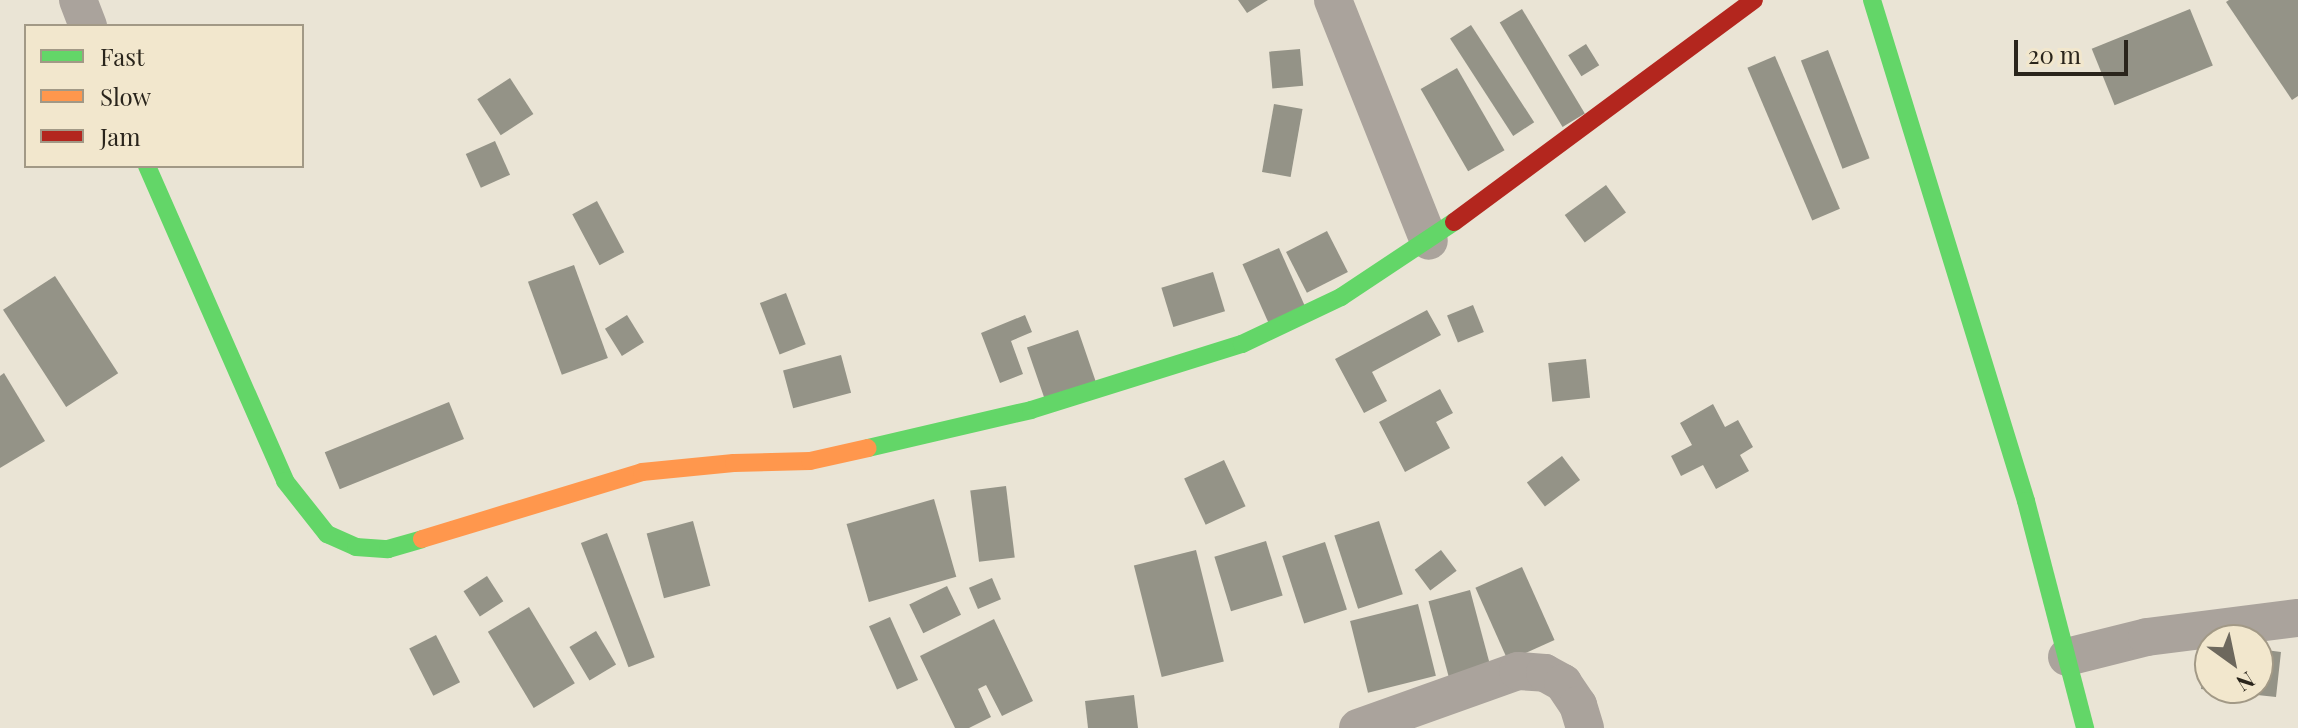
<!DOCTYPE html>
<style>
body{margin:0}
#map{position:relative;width:2298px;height:728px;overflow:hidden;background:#eae4d5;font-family:"Playfair Display",serif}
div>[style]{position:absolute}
.building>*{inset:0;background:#949387;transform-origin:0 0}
.street>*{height:38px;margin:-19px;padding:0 19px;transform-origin:19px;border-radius:19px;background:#aaa39c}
.fast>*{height:18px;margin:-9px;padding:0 9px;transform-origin:9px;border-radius:9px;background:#63d668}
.slow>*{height:18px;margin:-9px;padding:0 9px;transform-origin:9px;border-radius:9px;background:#ff974d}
.jam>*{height:18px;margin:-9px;padding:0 9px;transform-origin:9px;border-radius:9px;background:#b3261e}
span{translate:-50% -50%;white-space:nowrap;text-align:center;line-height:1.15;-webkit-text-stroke:8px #f2e7cd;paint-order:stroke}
.legend{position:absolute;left:24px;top:24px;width:280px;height:144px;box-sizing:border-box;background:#f2e7cd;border:2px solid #a29986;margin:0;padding:10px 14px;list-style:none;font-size:24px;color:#2a251c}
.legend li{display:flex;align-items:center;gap:16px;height:40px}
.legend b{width:40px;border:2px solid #a29986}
.north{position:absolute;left:2194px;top:624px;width:80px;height:80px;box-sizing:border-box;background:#f2e7cd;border:2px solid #a29986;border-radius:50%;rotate:147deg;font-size:22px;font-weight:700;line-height:32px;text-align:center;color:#2a251c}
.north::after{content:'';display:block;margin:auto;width:28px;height:36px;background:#6d685d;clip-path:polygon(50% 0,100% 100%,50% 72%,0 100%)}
.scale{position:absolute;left:2014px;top:40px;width:114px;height:36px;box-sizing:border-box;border:4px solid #2a251c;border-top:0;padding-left:10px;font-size:24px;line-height:28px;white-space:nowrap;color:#2a251c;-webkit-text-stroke:6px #f2e7cd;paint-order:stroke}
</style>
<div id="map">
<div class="building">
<div style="clip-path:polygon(1238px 0,1268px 0,1247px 13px)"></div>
<div style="clip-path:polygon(2229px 0,2298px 0,2298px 96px,2292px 100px,2226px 2px)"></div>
<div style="left:1522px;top:9px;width:122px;height:26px;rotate:59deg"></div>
<div style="left:2190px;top:9px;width:61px;height:106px;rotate:68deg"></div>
<div style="left:1471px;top:25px;width:116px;height:25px;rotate:57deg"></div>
<div style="left:1586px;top:44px;width:25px;height:21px;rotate:58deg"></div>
<div style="left:1300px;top:49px;width:37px;height:31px;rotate:85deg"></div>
<div style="left:1828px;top:50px;width:116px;height:29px;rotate:69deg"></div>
<div style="left:1775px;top:56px;width:166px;height:30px;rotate:67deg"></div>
<div style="left:1457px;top:68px;width:95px;height:42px;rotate:60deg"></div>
<div style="left:510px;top:78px;width:43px;height:39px;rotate:57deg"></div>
<div style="left:1274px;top:104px;width:29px;height:69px;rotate:10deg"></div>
<div style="left:495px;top:141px;width:37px;height:32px;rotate:66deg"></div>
<div style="left:1606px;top:185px;width:34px;height:51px;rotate:54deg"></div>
<div style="left:597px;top:201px;width:58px;height:28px;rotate:62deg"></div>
<div style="left:1327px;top:231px;width:46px;height:46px;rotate:63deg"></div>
<div style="left:1279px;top:248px;width:68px;height:40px;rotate:66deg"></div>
<div style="left:574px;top:265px;width:99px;height:49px;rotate:70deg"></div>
<div style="left:1213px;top:272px;width:41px;height:54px;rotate:73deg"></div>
<div style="left:55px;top:276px;width:116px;height:62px;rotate:57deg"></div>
<div style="left:786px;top:293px;width:55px;height:28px;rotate:69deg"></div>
<div style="left:1473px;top:305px;width:29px;height:28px;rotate:68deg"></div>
<div style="clip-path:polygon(1427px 310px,1441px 335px,1372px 372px,1387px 401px,1364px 413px,1335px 359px)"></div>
<div style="left:627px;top:315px;width:32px;height:26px;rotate:58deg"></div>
<div style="clip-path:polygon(1025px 315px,1032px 332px,1011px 341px,1023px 374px,1000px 383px,981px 333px)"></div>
<div style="left:1078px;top:330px;width:55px;height:54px;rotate:71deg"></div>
<div style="left:841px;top:355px;width:39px;height:60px;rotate:75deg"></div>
<div style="left:1586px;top:359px;width:39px;height:38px;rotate:84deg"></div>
<div style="clip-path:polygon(4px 373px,45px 441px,0 468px,0 376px)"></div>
<div style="clip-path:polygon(1440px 389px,1453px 413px,1436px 422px,1450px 448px,1405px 472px,1379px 422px)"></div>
<div style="left:449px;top:402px;width:40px;height:134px;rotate:68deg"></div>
<div style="clip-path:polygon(1713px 404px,1725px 427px,1738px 420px,1753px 447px,1740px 455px,1749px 471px,1716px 489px,1703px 465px,1681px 476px,1671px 456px,1692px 445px,1680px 423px)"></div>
<div style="left:1562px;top:456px;width:30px;height:44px;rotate:53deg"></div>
<div style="left:1224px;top:460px;width:51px;height:44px;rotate:65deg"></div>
<div style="left:1006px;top:486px;width:72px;height:36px;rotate:83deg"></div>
<div style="left:934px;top:499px;width:81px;height:91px;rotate:74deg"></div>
<div style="left:693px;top:521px;width:67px;height:48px;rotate:75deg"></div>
<div style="left:1379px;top:521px;width:77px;height:47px;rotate:72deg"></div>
<div style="left:607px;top:533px;width:133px;height:28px;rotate:69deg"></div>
<div style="left:1266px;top:541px;width:57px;height:54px;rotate:73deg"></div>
<div style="left:1325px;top:542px;width:71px;height:45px;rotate:72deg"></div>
<div style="left:1196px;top:550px;width:115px;height:64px;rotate:76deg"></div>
<div style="left:1441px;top:550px;width:26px;height:33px;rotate:53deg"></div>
<div style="left:1522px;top:567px;width:80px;height:51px;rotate:66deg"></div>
<div style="left:487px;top:576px;width:30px;height:28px;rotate:57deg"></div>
<div style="left:992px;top:578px;width:23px;height:25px;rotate:67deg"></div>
<div style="left:947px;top:586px;width:32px;height:42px;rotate:64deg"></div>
<div style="left:1470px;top:590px;width:84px;height:43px;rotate:75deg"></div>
<div style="left:1418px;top:604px;width:74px;height:70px;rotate:76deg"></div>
<div style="left:529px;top:607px;width:89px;height:48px;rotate:59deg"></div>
<div style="left:890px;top:617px;width:69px;height:23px;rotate:66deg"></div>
<div style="clip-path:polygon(994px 619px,1033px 701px,1002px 716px,986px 685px,978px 689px,991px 717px,969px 728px,955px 728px,920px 656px)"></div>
<div style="left:596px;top:631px;width:39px;height:31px;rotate:59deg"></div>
<div style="left:436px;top:635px;width:53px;height:30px;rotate:63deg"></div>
<div style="clip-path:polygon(2207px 644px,2210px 644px,2210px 688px,2258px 688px,2258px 649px,2281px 652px,2276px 697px,2201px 689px)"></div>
<div style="clip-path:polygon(1134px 695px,1138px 728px,1088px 728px,1085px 701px)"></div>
</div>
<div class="street">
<div style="left:78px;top:0;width:28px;rotate:69deg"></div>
<div style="left:1333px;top:0;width:259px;rotate:68.3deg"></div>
<div style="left:2067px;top:657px;width:82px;rotate:-14deg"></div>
<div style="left:2147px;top:637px;width:152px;rotate:-7.2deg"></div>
<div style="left:1358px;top:728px;width:170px;rotate:-19.6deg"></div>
<div style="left:1518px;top:671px;width:27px;rotate:4deg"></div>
<div style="left:1545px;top:673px;width:21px;rotate:29deg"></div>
<div style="left:1563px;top:683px;width:27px;rotate:56deg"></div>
<div style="left:1578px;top:705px;width:24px;rotate:73deg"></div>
</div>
<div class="fast">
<div style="left:1872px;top:0;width:524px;rotate:72.91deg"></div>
<div style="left:2026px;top:501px;width:235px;rotate:75.4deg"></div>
<div style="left:147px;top:166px;width:344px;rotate:66.3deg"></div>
<div style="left:285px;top:481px;width:68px;rotate:51.6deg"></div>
<div style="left:327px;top:534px;width:32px;rotate:24deg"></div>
<div style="left:356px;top:547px;width:32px;rotate:4deg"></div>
<div style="left:388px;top:549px;width:35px;rotate:-16deg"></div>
<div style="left:868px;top:448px;width:167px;rotate:-13.1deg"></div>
<div style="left:1031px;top:410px;width:221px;rotate:-17.4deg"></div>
<div style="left:1242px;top:344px;width:110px;rotate:-25.4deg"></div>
<div style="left:1341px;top:297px;width:136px;rotate:-33.6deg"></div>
</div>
<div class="slow">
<div style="left:422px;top:539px;width:230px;rotate:-16.9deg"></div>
<div style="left:642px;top:472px;width:92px;rotate:-5.6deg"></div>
<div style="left:734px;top:463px;width:76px;rotate:-1.5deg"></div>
<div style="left:810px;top:461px;width:59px;rotate:-12.6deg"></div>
</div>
<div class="jam">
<div style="left:1454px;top:222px;width:373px;rotate:-36.5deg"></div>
</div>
<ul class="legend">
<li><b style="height:10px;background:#63d668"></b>Fast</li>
<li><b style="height:10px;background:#ff974d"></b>Slow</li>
<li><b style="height:10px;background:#b3261e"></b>Jam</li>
</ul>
<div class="north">N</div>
<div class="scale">20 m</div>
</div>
